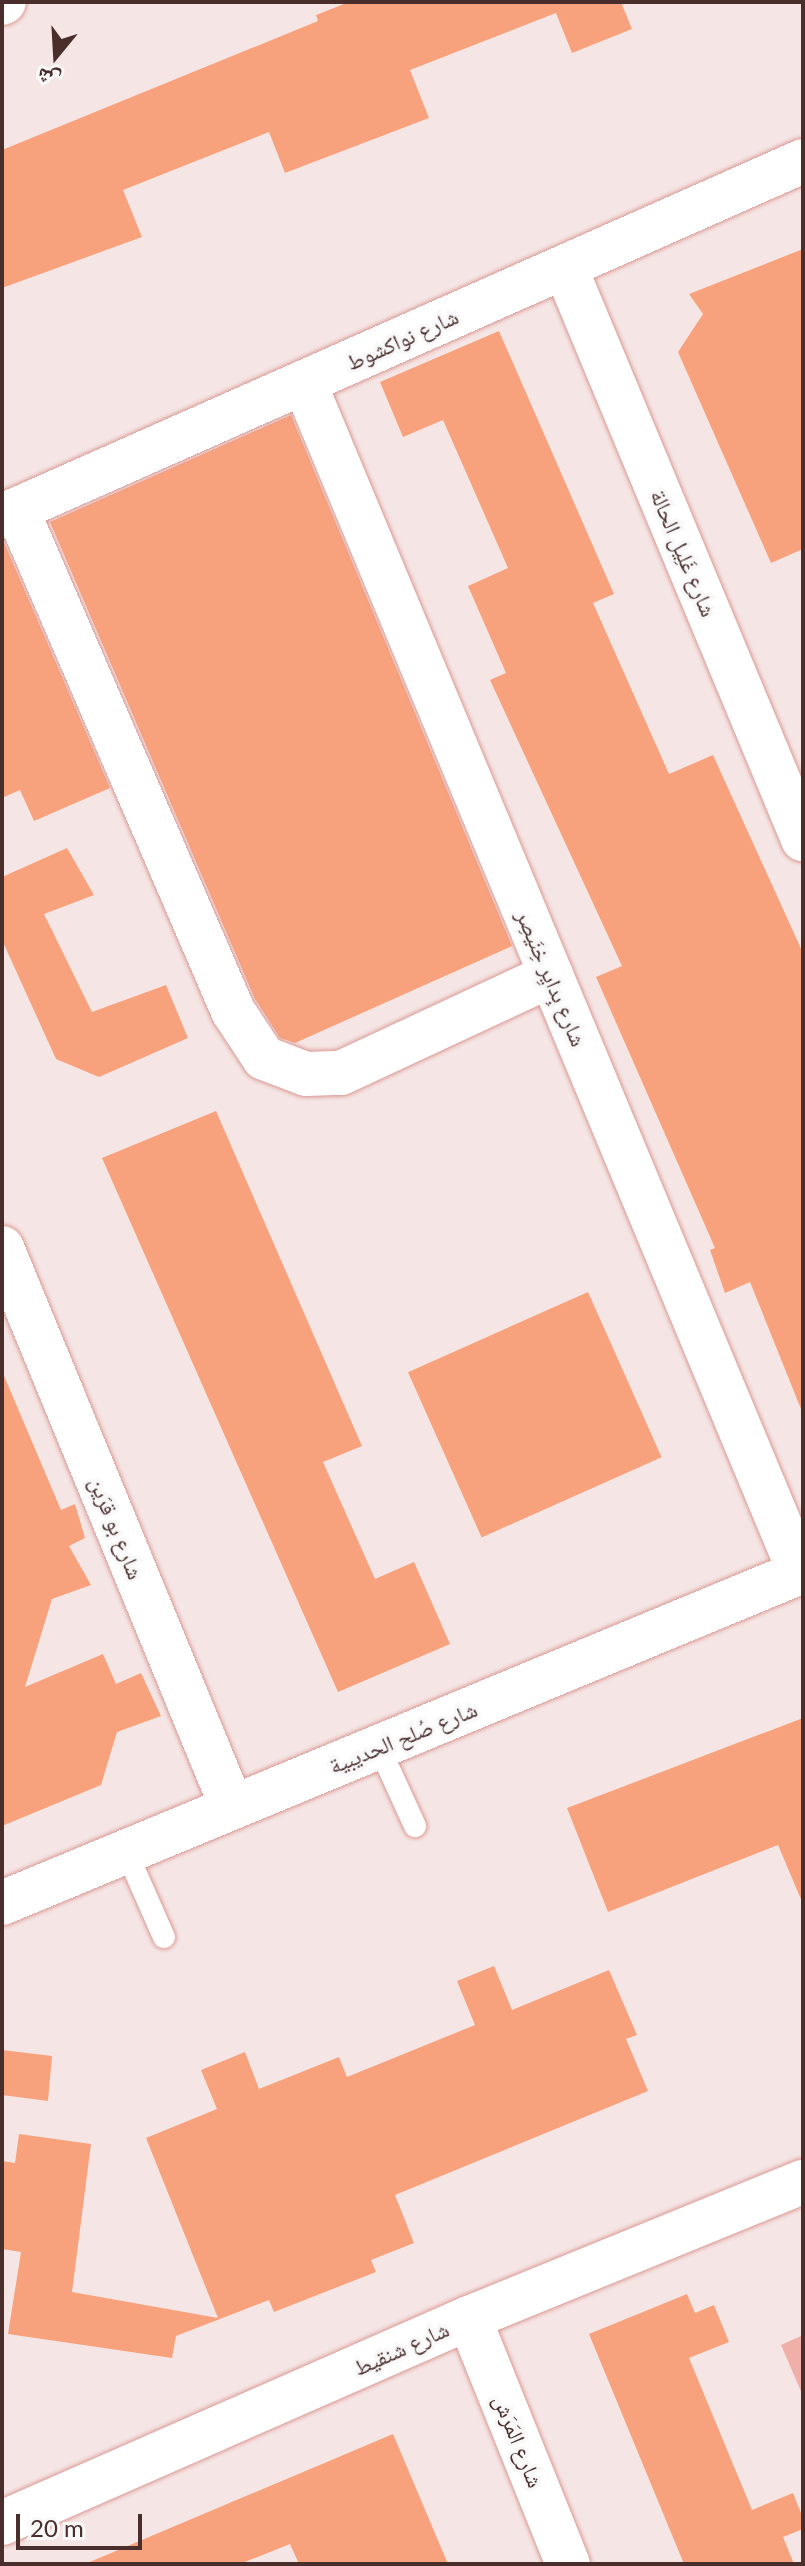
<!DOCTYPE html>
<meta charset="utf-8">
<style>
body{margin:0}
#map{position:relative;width:805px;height:2566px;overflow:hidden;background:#f5e6e5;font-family:Lato,"Noto Naskh Arabic",sans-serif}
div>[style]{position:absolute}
.green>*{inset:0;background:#f1afaa}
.building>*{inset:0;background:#f8a27d;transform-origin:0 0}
.roads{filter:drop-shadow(0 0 2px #db9994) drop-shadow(0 0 2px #db9994)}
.lane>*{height:22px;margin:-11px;padding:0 11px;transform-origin:11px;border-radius:11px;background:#fff}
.street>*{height:44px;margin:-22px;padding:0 22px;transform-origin:22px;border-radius:22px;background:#fff}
span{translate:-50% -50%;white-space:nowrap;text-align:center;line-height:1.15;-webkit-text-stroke:7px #f8f8f8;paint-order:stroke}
.street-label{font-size:22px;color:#492e2c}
.frame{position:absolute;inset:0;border:4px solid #492e2c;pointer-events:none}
.north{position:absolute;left:16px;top:16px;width:80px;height:80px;-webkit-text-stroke:6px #f8f8f8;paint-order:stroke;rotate:198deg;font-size:22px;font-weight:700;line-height:32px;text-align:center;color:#492e2c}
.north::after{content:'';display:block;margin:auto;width:28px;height:36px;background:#492e2c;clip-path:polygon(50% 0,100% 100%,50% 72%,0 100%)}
.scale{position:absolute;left:16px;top:2514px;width:126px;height:36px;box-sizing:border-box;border:4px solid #492e2c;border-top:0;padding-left:10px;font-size:24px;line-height:28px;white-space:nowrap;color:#492e2c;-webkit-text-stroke:6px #f8f8f8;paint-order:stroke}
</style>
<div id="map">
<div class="green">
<div style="clip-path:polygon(803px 2335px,803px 2396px,781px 2345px)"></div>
</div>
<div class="building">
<div style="clip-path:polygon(349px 2px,621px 2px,632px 29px,572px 53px,556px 13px,410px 70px,429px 118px,285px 173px,269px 132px,123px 190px,142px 237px,2px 288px,2px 150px,318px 21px,316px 15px)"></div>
<div style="clip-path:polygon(803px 249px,803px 549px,771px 563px,678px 352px,703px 314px,689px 294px)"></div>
<div style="clip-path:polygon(499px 331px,614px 594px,593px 603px,669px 774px,713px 755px,803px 953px,803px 1414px,750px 1282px,725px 1293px,710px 1250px,715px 1248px,596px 977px,622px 966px,490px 680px,506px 673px,468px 586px,508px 568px,443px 420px,403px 437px,380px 382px)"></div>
<div style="clip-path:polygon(291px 415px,512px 946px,295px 1043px,280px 1038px,255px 999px,50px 522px)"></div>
<div style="clip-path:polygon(3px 540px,110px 788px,34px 821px,20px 790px,2px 798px)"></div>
<div style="clip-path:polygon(67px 848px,94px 895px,44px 914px,92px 1012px,166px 985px,188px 1038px,99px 1077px,56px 1059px,2px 940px,2px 877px)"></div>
<div style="clip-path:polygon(216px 1111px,362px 1446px,323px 1462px,375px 1579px,414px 1562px,450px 1644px,338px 1692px,102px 1158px)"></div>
<div style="left:588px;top:1292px;width:181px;height:197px;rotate:66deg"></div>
<div style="clip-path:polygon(2px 1371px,61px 1510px,75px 1504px,85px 1538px,69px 1546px,91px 1585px,52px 1599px,25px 1687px,103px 1654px,116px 1684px,141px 1673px,161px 1716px,117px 1732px,101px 1785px,2px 1826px)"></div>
<div style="clip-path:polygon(803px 1718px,803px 1904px,778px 1845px,608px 1912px,567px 1808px)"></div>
<div style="clip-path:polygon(494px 1966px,512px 2010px,609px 1970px,637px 2035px,626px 2039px,648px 2091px,395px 2195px,414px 2243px,371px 2260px,376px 2272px,274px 2312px,269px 2300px,176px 2336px,172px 2358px,8px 2334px,21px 2252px,2px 2249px,2px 2161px,15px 2163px,19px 2134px,91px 2144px,72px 2292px,218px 2318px,146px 2138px,217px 2109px,201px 2070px,245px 2052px,259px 2089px,339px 2057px,347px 2077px,475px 2025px,457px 1981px)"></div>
<div style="clip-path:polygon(2px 2050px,52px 2056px,48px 2101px,2px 2095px)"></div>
<div style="clip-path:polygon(687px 2294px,695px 2313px,714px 2305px,729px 2342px,689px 2358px,752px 2510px,793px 2493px,803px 2518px,803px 2529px,783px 2537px,794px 2564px,684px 2564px,589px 2334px)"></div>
<div style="clip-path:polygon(393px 2434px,448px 2564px,299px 2564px,290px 2544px,240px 2564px,85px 2564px)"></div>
</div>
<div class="roads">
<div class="lane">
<div style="left:379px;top:1747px;width:87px;rotate:65.5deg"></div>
<div style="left:126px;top:1851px;width:94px;rotate:66.2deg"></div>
</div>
<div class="street">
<div style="left:2px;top:3px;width:2px;rotate:-27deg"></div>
<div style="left:565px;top:267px;width:620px;rotate:67.41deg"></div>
<div style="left:304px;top:382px;width:1290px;rotate:67.39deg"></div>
<div style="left:17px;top:510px;width:546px;rotate:66.68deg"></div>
<div style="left:233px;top:1011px;width:56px;rotate:56.6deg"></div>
<div style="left:264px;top:1058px;width:45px;rotate:20.9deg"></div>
<div style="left:306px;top:1074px;width:35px;rotate:-2deg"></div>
<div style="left:341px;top:1073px;width:232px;rotate:-25deg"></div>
<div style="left:2px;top:516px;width:876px;rotate:-23.9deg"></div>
<div style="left:2px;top:1248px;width:604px;rotate:67.64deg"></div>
<div style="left:2px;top:1903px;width:867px;rotate:-22.51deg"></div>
<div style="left:469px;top:2318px;width:265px;rotate:68.1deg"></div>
<div style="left:2px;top:2523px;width:510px;rotate:-23.7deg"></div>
<div style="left:469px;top:2318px;width:361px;rotate:-22.2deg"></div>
</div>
</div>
<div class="street-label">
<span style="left:402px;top:339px;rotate:-24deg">شارع نواكشوط</span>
<span style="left:684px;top:553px;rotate:67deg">شارع غَلِيل الحالة</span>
<span style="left:552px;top:978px;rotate:67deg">شارع بِدايِر خِنَيصِر</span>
<span style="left:117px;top:1528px;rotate:68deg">شارع بو قرَين</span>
<span style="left:403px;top:1737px;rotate:-22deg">شارع صُلح الحديبية</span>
<span style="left:401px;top:2348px;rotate:-24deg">شارع شنقيط</span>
<span style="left:519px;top:2441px;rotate:68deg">شارع المَرَش</span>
</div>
<div class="frame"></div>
<div class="north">ش</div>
<div class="scale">20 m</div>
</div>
